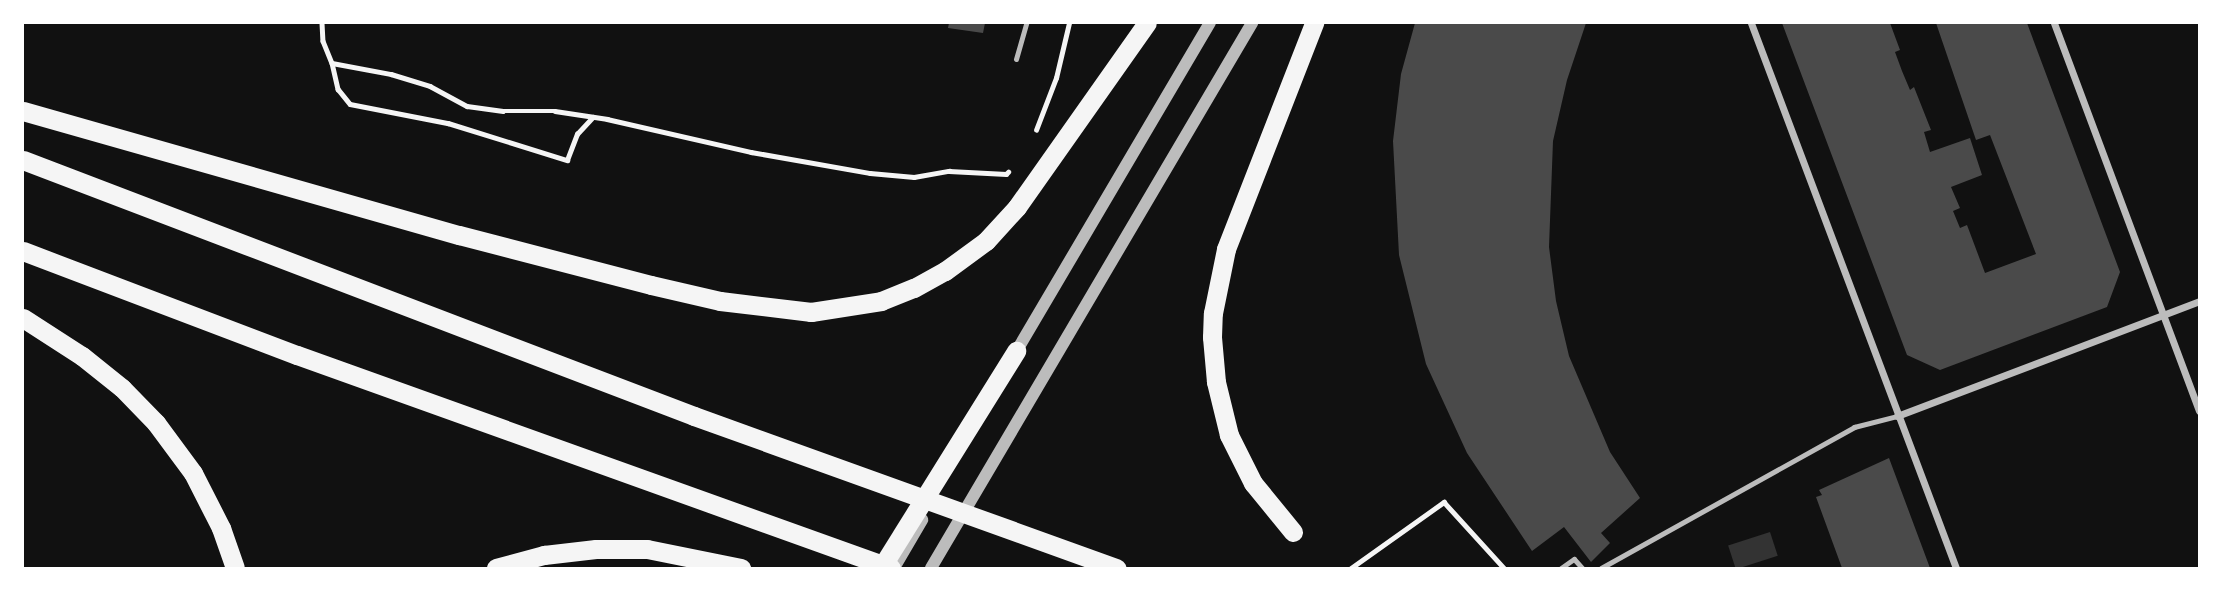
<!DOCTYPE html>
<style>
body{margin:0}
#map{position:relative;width:2222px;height:591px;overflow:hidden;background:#111;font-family:"Asap Condensed",sans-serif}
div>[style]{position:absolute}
.water>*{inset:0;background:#333;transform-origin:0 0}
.building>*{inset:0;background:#4a4a4a}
.path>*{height:4.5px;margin:-2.25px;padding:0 2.25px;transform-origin:2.25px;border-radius:2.25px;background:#f5f5f5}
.service>*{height:5px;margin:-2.5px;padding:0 2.5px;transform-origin:2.5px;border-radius:2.5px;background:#bcbcbc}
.minor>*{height:7px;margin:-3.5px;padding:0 3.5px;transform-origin:3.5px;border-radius:3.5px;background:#bcbcbc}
.tertiary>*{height:12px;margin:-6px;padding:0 6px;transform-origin:6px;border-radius:6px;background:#bcbcbc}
.trunk>*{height:19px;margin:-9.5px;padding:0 9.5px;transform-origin:9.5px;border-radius:9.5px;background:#f5f5f5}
span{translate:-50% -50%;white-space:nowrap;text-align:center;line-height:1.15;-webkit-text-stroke:5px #fff;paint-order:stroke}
.frame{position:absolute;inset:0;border:24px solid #fff;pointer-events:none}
</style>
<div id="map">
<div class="water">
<div style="left:1770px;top:532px;width:25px;height:44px;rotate:72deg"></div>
</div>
<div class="building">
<div style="clip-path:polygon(949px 23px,985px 23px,983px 33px,948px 28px)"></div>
<div style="clip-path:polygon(1415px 23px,1586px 23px,1567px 80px,1553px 141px,1549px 247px,1556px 301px,1569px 356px,1610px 452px,1640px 498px,1601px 533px,1610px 543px,1591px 562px,1564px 527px,1532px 551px,1467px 453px,1426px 364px,1399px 255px,1393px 141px,1401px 74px)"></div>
<div style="clip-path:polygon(1782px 23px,1890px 23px,1900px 50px,1895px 52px,1902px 71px,1910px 90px,1914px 87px,1931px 130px,1924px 132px,1930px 152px,1970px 138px,1982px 175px,1951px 187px,1960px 208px,1953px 211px,1960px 228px,1967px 225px,1985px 273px,2036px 254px,1990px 135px,1976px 140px,1936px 23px,2027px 23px,2120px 272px,2107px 307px,1940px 370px,1907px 355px)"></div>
<div style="clip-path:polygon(1889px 458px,1930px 568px,1842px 568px,1816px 497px,1822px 495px,1819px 490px)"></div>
</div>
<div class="path">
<div style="left:322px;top:23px;width:18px;rotate:87deg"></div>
<div style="left:323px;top:41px;width:24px;rotate:68deg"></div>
<div style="left:332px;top:63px;width:60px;rotate:10.6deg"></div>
<div style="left:391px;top:74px;width:41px;rotate:17.1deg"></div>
<div style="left:430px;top:86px;width:42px;rotate:28.4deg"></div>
<div style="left:467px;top:106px;width:36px;rotate:8deg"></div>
<div style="left:503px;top:111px;width:52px"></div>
<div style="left:555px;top:111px;width:53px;rotate:8.7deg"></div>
<div style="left:607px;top:119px;width:148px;rotate:12.9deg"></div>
<div style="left:751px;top:152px;width:121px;rotate:10deg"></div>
<div style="left:870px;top:173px;width:44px;rotate:5.2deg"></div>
<div style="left:914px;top:177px;width:36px;rotate:-10deg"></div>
<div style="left:949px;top:171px;width:57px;rotate:3deg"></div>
<div style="left:1006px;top:174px;width:3px;rotate:-45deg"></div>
<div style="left:332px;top:63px;width:27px;rotate:77deg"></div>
<div style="left:338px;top:89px;width:19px;rotate:51deg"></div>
<div style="left:350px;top:104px;width:100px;rotate:11deg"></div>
<div style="left:448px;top:123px;width:125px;rotate:17.3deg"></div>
<div style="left:567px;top:160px;width:28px;rotate:-69deg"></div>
<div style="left:577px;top:134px;width:23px;rotate:-47deg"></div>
<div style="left:1036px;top:130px;width:56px;rotate:-69deg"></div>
<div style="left:1056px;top:78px;width:57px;rotate:-76.7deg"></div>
<div style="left:1351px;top:568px;width:114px;rotate:-35.4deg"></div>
<div style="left:1444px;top:502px;width:89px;rotate:47.7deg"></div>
</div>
<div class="service">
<div style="left:1016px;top:59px;width:37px;rotate:-74deg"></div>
<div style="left:1561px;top:568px;width:16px;rotate:-35deg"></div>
<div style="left:1574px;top:559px;width:12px;rotate:48deg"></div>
<div style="left:1601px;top:568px;width:290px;rotate:-29.1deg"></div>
<div style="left:1854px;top:427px;width:44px;rotate:-14.3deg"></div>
</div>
<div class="minor">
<div style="left:1751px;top:23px;width:582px;rotate:69.39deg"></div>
<div style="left:2054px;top:23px;width:414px;rotate:69.5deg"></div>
<div style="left:1897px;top:416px;width:323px;rotate:-20.8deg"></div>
</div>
<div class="tertiary">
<div style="left:1013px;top:357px;width:388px;rotate:-59.5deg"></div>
<div style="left:894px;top:568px;width:56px;rotate:-59.7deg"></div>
<div style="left:931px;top:568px;width:633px;rotate:-59.5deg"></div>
</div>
<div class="trunk">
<div style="left:23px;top:111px;width:453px;rotate:15.9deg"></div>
<div style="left:459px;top:235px;width:198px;rotate:14.6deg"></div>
<div style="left:651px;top:285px;width:71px;rotate:13.1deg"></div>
<div style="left:720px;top:301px;width:92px;rotate:6.9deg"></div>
<div style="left:811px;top:312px;width:71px;rotate:-8.9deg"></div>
<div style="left:881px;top:301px;width:35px;rotate:-22deg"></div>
<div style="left:914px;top:288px;width:35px;rotate:-29deg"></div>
<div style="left:945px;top:271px;width:51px;rotate:-36.2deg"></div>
<div style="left:986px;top:241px;width:46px;rotate:-47.6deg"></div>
<div style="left:1017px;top:207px;width:225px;rotate:-54.8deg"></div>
<div style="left:23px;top:160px;width:718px;rotate:20.88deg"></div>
<div style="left:694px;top:416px;width:449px;rotate:19.8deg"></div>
<div style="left:23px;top:251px;width:293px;rotate:20.8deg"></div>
<div style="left:297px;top:355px;width:631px;rotate:19.73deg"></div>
<div style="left:23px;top:318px;width:70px;rotate:32.8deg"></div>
<div style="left:82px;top:356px;width:51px;rotate:38.7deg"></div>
<div style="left:122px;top:388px;width:49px;rotate:45.8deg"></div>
<div style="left:156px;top:423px;width:62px;rotate:53.5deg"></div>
<div style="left:193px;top:473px;width:62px;rotate:63deg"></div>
<div style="left:221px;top:528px;width:42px;rotate:70.7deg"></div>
<div style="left:1293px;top:532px;width:63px;rotate:-129.2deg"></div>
<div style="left:1253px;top:483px;width:54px;rotate:-116.6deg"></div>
<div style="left:1229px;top:435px;width:55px;rotate:-103.8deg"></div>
<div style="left:1216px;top:382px;width:45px;rotate:-95.1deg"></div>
<div style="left:1212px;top:337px;width:24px;rotate:-88deg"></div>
<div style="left:1213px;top:313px;width:65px;rotate:-78.5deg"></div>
<div style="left:1226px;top:249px;width:243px;rotate:-68.7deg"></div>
<div style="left:496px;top:568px;width:50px;rotate:-15.2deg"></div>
<div style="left:544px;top:555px;width:52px;rotate:-6.6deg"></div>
<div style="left:596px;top:549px;width:51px"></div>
<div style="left:647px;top:549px;width:96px;rotate:11.4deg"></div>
<div style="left:881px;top:568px;width:256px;rotate:-58.1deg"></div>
</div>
<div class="frame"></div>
</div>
